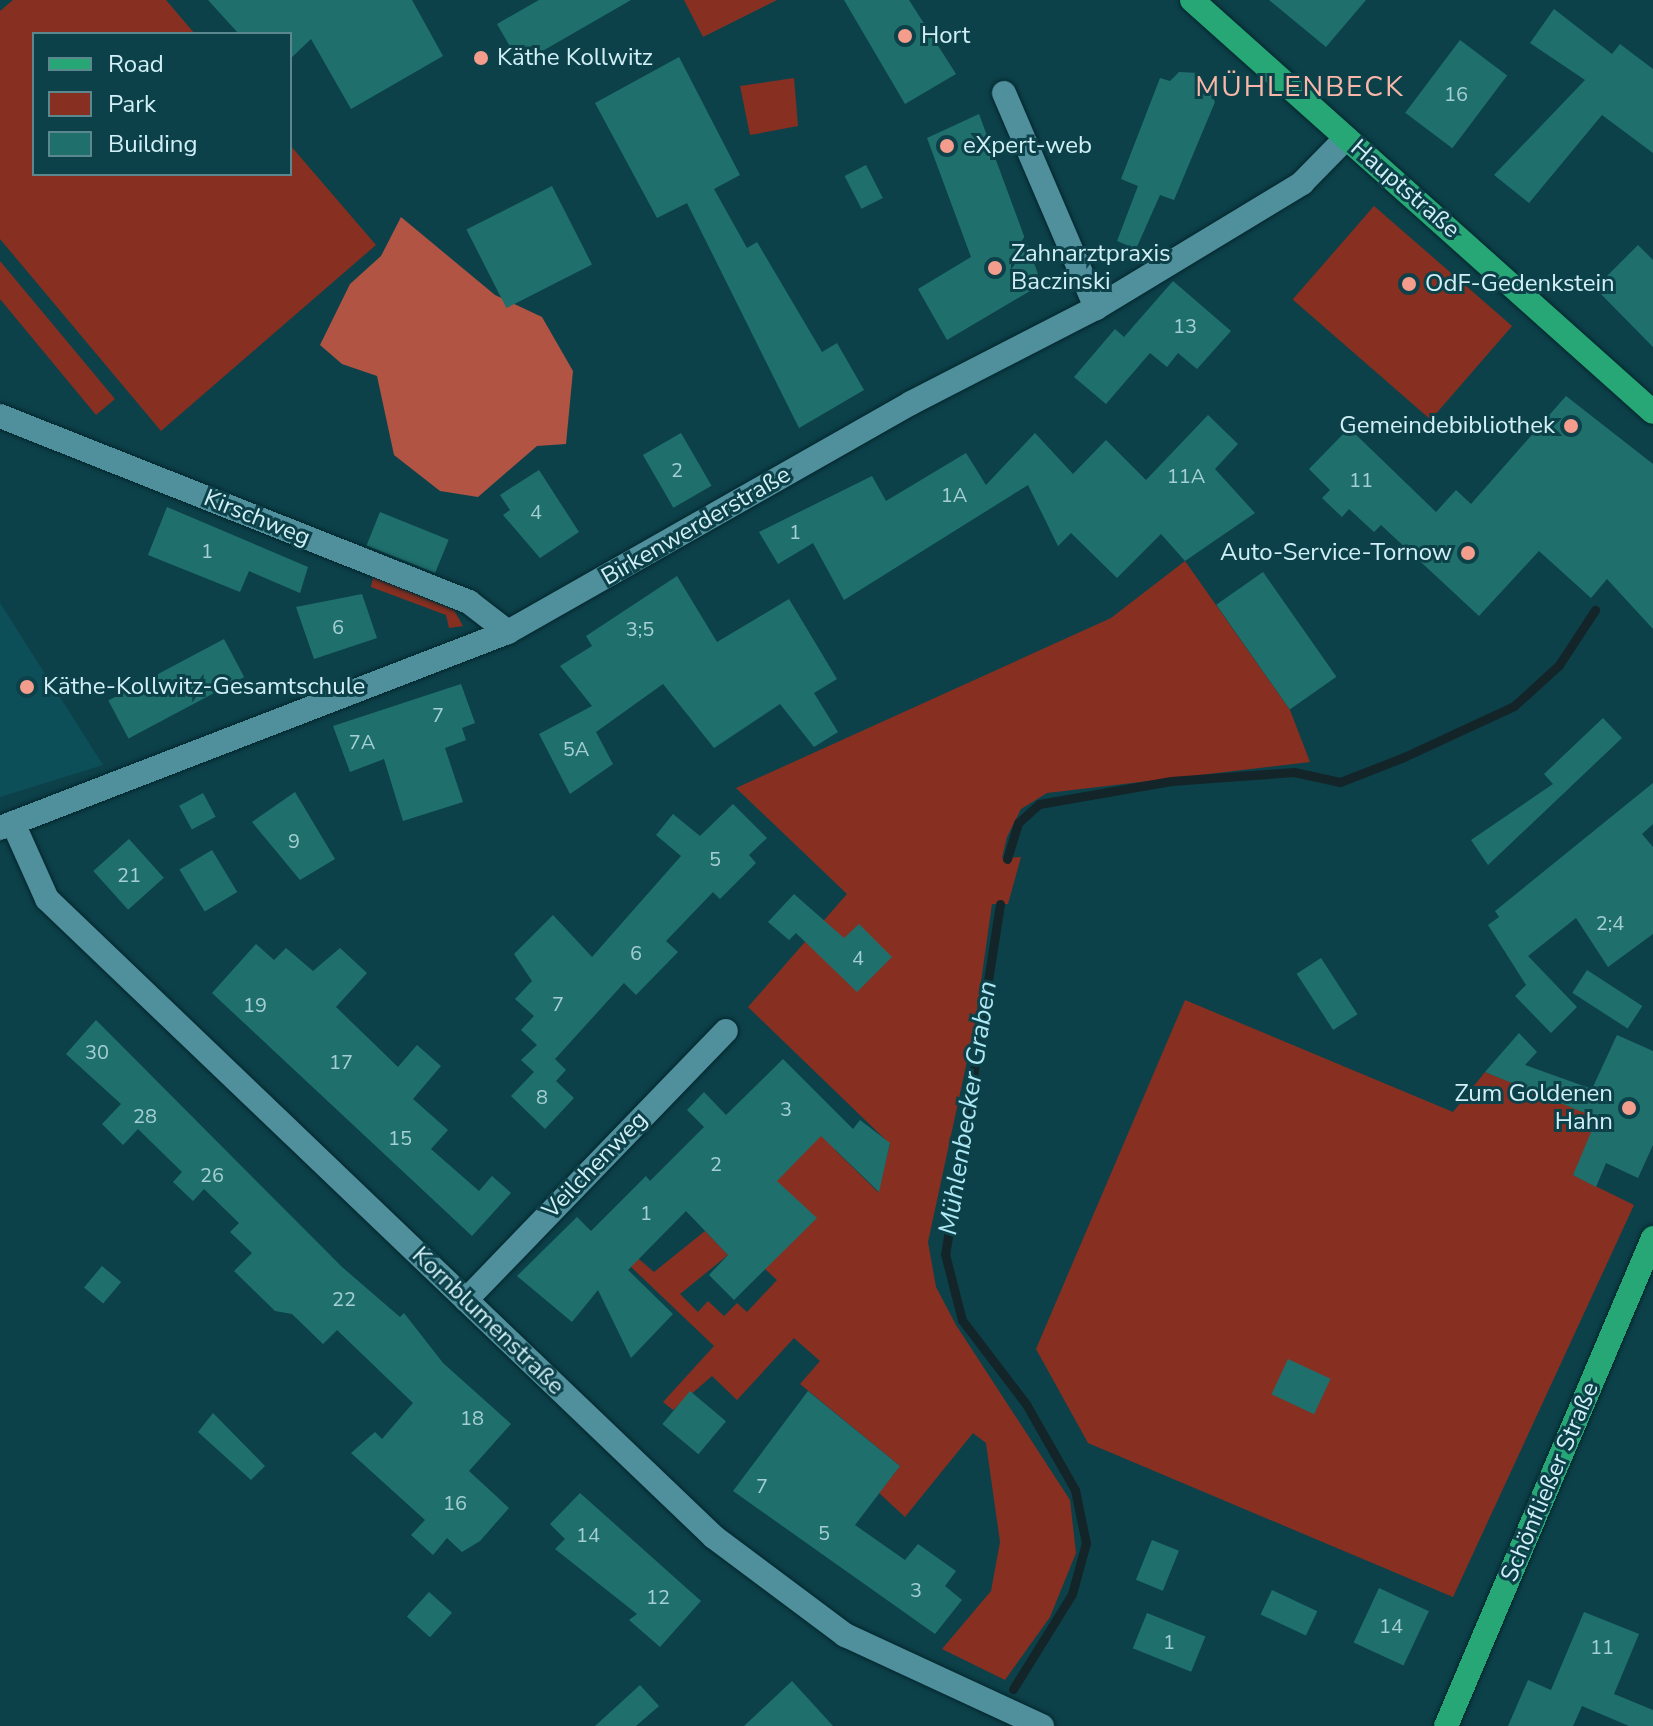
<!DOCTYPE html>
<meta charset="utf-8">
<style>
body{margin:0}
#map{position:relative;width:1653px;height:1726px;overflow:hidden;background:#0d414a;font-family:"Nunito Sans",sans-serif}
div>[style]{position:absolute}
.built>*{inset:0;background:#0d4f59}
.green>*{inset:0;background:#872f20;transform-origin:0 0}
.forest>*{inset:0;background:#b15443}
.stream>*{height:9px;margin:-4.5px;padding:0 4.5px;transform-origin:4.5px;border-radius:4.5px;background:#132529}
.building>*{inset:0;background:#1f706d;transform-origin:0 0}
.roads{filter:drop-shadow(0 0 2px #03262c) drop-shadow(0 0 2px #03262c)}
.minor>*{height:24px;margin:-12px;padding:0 12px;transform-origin:12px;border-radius:12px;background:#508f9c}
.major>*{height:24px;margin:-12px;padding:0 12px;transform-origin:12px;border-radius:12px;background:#27a676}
.dots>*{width:22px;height:22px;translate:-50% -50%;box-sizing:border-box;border:4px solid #0d414a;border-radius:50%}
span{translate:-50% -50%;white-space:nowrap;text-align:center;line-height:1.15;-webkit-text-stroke:6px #0d414a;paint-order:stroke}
.number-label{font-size:20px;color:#a4cfd4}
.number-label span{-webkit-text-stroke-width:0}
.poi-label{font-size:24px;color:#d0eff6}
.left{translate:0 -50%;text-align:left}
.right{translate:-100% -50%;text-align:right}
.street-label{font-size:24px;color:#d0eff6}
.water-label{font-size:26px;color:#ade8f4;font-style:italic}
.quarter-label{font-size:28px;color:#f9b7a9;letter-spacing:2px}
.legend{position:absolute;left:32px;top:32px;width:260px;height:144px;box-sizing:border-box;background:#0d414a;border:2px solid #5b878f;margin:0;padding:10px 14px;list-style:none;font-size:24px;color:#d0eff6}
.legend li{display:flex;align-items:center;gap:16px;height:40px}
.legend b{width:40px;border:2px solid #5b878f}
</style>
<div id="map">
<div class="built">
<div style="clip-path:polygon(0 603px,103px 765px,0 797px)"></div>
</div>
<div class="green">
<div style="clip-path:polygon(13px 0,166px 0,195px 34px,34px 34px,34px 174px,290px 174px,290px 145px,376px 245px,161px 431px,0 239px,0 11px)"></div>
<div style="clip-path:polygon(684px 0,777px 0,703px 37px)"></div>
<div style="clip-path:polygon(794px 78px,798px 126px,750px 135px,740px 86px)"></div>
<div style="left:1374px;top:206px;width:183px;height:124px;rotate:41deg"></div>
<div style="clip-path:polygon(0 261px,115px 399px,96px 415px,0 299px)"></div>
<div style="clip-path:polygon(1185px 561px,1290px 710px,1310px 762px,1047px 793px,1021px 809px,1007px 837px,1002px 858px,1021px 857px,1008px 904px,992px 904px,975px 1024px,928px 1242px,936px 1287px,956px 1325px,1070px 1500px,1076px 1553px,1050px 1617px,1005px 1680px,942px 1649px,991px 1591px,1000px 1542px,986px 1443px,973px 1433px,905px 1517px,879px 1493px,900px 1466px,800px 1384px,820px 1361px,794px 1338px,737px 1400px,712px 1376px,673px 1410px,663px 1402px,714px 1346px,628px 1264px,634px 1255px,654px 1272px,705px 1231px,728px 1255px,680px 1294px,698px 1312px,708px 1301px,724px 1316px,737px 1303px,747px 1312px,777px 1280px,714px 1222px,831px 1128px,844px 1139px,835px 1150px,878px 1192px,890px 1144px,748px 1007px,847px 894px,736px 788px,1111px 618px)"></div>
<div style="clip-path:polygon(373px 577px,454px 610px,463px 626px,449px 628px,446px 615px,371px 587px)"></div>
<div style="clip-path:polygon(1185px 1000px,1453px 1112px,1485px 1072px,1601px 1119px,1573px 1175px,1634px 1205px,1453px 1597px,1088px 1443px,1036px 1349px)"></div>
</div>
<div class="forest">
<div style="clip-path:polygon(401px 217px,495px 295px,542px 317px,573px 371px,566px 444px,537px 446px,478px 497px,440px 491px,394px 455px,377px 376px,342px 364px,320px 345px,350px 284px,381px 256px)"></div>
</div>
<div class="stream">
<div style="left:1007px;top:859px;width:38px;rotate:-73deg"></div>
<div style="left:1018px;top:823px;width:28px;rotate:-42deg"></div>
<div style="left:1039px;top:804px;width:134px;rotate:-9.9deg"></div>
<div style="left:1171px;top:781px;width:123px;rotate:-4.2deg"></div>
<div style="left:1294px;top:772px;width:47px;rotate:12.3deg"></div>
<div style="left:1340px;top:782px;width:69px;rotate:-21.3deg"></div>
<div style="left:1404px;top:757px;width:121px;rotate:-24.9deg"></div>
<div style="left:1514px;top:706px;width:61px;rotate:-42.3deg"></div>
<div style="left:1559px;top:665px;width:66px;rotate:-56.8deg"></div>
<div style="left:1000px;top:904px;width:354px;rotate:98.9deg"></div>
<div style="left:945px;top:1254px;width:68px;rotate:75.6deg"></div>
<div style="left:962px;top:1320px;width:106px;rotate:52.7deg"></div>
<div style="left:1026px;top:1404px;width:99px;rotate:60.3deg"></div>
<div style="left:1075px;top:1490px;width:54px;rotate:78.3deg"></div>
<div style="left:1086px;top:1543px;width:53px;rotate:105.4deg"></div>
<div style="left:1072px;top:1594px;width:112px;rotate:121.8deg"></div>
</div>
<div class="building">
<div style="clip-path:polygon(208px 0,412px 0,443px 56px,351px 109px,311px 39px,290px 59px,290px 34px,239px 34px)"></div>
<div style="clip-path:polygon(539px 0,631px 0,520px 64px,497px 24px)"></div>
<div style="clip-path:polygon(844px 0,909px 0,956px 74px,905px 104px)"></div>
<div style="clip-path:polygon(1269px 0,1366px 0,1326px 47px)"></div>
<div style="clip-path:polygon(1554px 9px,1612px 54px,1620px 44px,1653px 69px,1653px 153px,1602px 115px,1529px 203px,1494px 175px,1585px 80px,1530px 43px)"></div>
<div style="left:1460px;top:40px;width:59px;height:91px;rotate:37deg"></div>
<div style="clip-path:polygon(679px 57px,740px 175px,714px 189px,747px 248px,757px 242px,822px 352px,837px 343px,864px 390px,799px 428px,687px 203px,657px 218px,595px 103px)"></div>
<div style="clip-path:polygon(1179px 72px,1199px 73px,1215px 102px,1174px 200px,1160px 195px,1136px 249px,1117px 241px,1138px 186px,1121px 179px,1160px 78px,1170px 81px)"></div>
<div style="clip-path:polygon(979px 114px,1038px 274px,1023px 278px,1030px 291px,947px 340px,918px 289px,971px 257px,927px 138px)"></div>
<div style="left:866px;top:165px;width:37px;height:24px;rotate:63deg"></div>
<div style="left:552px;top:186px;width:88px;height:96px;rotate:63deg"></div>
<div style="clip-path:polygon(1638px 245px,1653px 260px,1653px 347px,1595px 288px)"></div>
<div style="clip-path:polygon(1173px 281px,1231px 331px,1197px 369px,1178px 353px,1167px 367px,1150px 353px,1106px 404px,1074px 377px,1115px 329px,1124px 337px)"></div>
<div style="clip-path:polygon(1566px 396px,1653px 464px,1653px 629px,1607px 579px,1591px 598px,1539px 551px,1479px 616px,1381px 525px,1374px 532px,1349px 509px,1342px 517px,1322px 498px,1330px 490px,1309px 469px,1349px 428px,1436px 512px,1456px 490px,1471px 504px)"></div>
<div style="clip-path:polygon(1208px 415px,1238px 444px,1215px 469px,1255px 513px,1185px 561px,1161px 534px,1117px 578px,1071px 533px,1058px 546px,1028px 485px,844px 600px,813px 543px,778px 564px,759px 532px,872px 476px,886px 501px,966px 453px,986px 485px,1035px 433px,1073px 474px,1106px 440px,1146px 480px)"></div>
<div style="left:681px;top:433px;width:61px;height:44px;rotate:60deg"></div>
<div style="clip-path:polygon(539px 470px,579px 532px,540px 558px,503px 515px,510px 510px,500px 495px)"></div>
<div style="clip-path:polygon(167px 507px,308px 567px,300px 593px,249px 571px,240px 592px,148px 555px)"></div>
<div style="left:380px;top:512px;width:74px;height:36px;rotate:22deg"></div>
<div style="left:1263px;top:572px;width:128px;height:57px;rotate:55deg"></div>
<div style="clip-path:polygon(677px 576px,717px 642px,789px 599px,837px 679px,814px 693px,838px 732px,814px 747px,780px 704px,714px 748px,663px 684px,596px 732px,613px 764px,570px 794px,539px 734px,592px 706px,560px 666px,592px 646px,586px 636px)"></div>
<div style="clip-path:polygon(362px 594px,377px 638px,314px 659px,296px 607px)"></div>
<div style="left:224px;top:639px;width:43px;height:131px;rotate:62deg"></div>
<div style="clip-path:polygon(461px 684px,475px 723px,462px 728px,466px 740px,445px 748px,463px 802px,403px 821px,384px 759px,350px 772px,333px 726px)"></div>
<div style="clip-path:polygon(1603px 718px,1622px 738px,1488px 865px,1471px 840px,1553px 784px,1544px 774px)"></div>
<div style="clip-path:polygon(1653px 783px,1653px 824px,1642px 834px,1653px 847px,1653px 934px,1608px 967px,1576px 918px,1528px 956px,1577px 1007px,1551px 1033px,1515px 996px,1526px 985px,1488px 925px,1499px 917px,1495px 911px)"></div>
<div style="clip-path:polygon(295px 792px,335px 859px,300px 880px,252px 822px)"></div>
<div style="left:203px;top:793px;width:27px;height:27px;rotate:62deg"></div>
<div style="clip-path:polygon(733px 804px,767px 838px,749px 855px,756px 863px,720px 899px,713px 892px,666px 941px,678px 952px,636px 995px,624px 983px,555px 1059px,566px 1070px,556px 1081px,574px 1098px,545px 1129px,511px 1096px,534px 1072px,521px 1060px,537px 1045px,521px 1030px,534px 1016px,515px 999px,532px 981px,514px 954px,553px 915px,592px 957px,681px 856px,656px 835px,673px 814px,700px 836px)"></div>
<div style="left:129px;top:839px;width:52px;height:48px;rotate:48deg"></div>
<div style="left:212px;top:850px;width:49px;height:38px;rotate:59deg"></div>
<div style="clip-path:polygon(794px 894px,844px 938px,859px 924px,892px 957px,857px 992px,796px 933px,789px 940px,768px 922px)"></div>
<div style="clip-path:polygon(256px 944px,274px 960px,286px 948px,313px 971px,340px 948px,367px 973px,336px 1007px,398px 1067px,417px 1045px,441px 1066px,413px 1099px,448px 1130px,431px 1149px,479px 1191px,492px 1176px,511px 1193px,472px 1236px,212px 993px)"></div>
<div style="left:1321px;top:958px;width:67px;height:29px;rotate:57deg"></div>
<div style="left:1587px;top:970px;width:66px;height:27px;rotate:33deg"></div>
<div style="clip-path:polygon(96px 1020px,342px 1267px,400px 1317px,404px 1313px,443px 1363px,511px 1424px,469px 1471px,509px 1508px,480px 1541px,462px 1552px,447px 1538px,433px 1555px,411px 1535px,425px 1520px,351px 1453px,375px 1432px,382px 1439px,413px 1403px,337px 1330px,323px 1344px,292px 1314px,275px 1311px,234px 1271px,252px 1253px,230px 1232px,239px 1223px,204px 1189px,193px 1201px,173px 1182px,182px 1172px,138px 1129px,123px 1145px,102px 1124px,121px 1104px,66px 1054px)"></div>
<div style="clip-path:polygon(1519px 1033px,1537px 1052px,1525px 1065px,1592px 1089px,1617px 1035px,1653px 1051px,1653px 1145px,1638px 1178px,1606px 1163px,1596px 1187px,1573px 1175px,1597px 1118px,1485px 1072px)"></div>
<div style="clip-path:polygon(783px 1059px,853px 1129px,860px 1120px,890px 1143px,879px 1192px,821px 1136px,777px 1181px,817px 1218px,734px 1300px,709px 1275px,728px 1255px,686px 1211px,628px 1270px,673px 1314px,631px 1358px,598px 1290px,572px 1322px,517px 1276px,577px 1217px,591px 1231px,646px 1176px,650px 1181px,704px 1127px,687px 1110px,704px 1092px,726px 1115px)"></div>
<div style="left:102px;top:1266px;width:25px;height:28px;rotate:40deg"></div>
<div style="left:1288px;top:1359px;width:47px;height:39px;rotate:25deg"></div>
<div style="left:690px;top:1391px;width:47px;height:43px;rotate:40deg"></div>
<div style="clip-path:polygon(808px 1391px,900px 1466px,855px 1525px,905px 1560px,918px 1544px,956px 1571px,945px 1586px,962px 1600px,935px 1634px,733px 1491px)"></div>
<div style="clip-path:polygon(213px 1413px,265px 1466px,251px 1480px,198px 1432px)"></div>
<div style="clip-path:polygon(580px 1493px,701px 1601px,660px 1647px,629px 1620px,637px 1614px,555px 1549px,565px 1539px,550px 1524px)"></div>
<div style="left:1152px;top:1540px;width:29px;height:43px;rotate:22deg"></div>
<div style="left:1379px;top:1588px;width:55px;height:60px;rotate:25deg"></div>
<div style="left:1272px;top:1590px;width:50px;height:27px;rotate:25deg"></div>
<div style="left:429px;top:1592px;width:31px;height:33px;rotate:42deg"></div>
<div style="clip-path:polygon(1584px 1612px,1639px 1634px,1614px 1694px,1653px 1710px,1653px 1726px,1629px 1726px,1582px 1706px,1573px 1726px,1508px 1726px,1528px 1680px,1551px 1690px)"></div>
<div style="left:1147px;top:1613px;width:63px;height:38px;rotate:22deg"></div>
<div style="clip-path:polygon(792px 1681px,833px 1726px,744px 1726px)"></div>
<div style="clip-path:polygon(640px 1685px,659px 1706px,636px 1726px,595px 1726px)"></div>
</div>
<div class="roads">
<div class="minor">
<div style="left:1004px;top:93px;width:234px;rotate:66.8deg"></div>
<div style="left:0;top:416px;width:505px;rotate:21.63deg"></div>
<div style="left:469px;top:602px;width:49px;rotate:37.6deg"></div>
<div style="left:13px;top:823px;width:83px;rotate:65.9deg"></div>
<div style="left:47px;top:899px;width:923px;rotate:43.73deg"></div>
<div style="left:714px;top:1537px;width:164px;rotate:36.8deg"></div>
<div style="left:845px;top:1635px;width:217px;rotate:24.8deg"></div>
<div style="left:0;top:828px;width:544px;rotate:-21.1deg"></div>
<div style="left:508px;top:632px;width:464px;rotate:-29.6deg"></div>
<div style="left:911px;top:403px;width:208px;rotate:-27.2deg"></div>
<div style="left:1096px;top:308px;width:241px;rotate:-31.2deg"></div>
<div style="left:1302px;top:183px;width:63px;rotate:-45.6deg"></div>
<div style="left:466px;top:1300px;width:374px;rotate:-46deg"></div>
</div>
<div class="major">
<div style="left:1192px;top:0;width:618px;rotate:41.79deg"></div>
<div style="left:1446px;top:1726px;width:530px;rotate:-67.01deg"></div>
</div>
</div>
<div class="dots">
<div style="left:905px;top:36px;background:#f49d8c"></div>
<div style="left:481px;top:58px;background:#f49d8c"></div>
<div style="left:947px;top:146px;background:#f49d8c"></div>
<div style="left:995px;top:268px;background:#f49d8c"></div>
<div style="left:1409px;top:284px;background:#f49d8c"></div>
<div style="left:1571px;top:426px;background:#f49d8c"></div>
<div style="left:1468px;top:553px;background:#f49d8c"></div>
<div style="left:27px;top:687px;background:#f49d8c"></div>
<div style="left:1629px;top:1108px;background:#f49d8c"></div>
</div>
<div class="number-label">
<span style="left:1456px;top:94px">16</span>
<span style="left:1185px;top:326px">13</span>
<span style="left:677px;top:470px">2</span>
<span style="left:1186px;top:476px">11A</span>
<span style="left:1361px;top:480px">11</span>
<span style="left:954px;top:495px">1A</span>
<span style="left:536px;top:512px">4</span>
<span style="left:795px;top:532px">1</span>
<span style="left:207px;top:551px">1</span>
<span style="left:338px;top:627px">6</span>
<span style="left:640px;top:629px">3;5</span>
<span style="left:438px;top:715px">7</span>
<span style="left:362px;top:742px">7A</span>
<span style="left:576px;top:749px">5A</span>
<span style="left:294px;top:841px">9</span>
<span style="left:715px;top:859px">5</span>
<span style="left:129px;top:875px">21</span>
<span style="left:1610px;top:923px">2;4</span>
<span style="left:636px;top:953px">6</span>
<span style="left:858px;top:958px">4</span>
<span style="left:558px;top:1004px">7</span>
<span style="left:255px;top:1005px">19</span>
<span style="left:97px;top:1052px">30</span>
<span style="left:341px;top:1062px">17</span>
<span style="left:542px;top:1097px">8</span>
<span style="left:786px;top:1109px">3</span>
<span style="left:145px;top:1116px">28</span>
<span style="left:400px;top:1138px">15</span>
<span style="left:716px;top:1164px">2</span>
<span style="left:212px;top:1175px">26</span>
<span style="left:646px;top:1213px">1</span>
<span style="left:344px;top:1299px">22</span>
<span style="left:472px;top:1418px">18</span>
<span style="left:762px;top:1486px">7</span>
<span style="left:455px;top:1503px">16</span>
<span style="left:824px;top:1533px">5</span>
<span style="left:588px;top:1535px">14</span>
<span style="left:916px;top:1590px">3</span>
<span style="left:658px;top:1597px">12</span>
<span style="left:1391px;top:1626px">14</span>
<span style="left:1169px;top:1642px">1</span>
<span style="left:1602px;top:1647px">11</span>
</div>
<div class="poi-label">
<span class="left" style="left:921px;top:36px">Hort</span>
<span class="left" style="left:497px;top:58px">Käthe Kollwitz</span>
<span class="left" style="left:963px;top:146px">eXpert-web</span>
<span class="left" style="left:1011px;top:268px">Zahnarztpraxis<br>Baczinski</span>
<span class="left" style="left:1425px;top:284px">OdF-Gedenkstein</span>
<span class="right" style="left:1555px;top:426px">Gemeindebibliothek</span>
<span class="right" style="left:1452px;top:553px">Auto-Service-Tornow</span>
<span class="left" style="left:43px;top:687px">Käthe-Kollwitz-Gesamtschule</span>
<span class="right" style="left:1613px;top:1108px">Zum Goldenen<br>Hahn</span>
</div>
<div class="street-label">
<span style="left:1405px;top:189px;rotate:41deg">Hauptstraße</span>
<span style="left:257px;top:518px;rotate:22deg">Kirschweg</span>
<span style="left:696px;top:526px;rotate:-30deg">Birkenwerderstraße</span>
<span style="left:595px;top:1165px;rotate:-46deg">Veilchenweg</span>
<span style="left:488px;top:1321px;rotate:44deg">Kornblumenstraße</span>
<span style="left:1550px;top:1482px;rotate:-67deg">Schönfließer Straße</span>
</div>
<div class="water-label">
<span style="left:968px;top:1108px;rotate:-81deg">Mühlenbecker Graben</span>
</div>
<div class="quarter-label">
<span style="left:1300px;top:87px">MÜHLENBECK</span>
</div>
<ul class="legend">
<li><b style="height:10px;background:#27a676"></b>Road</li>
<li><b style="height:22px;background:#872f20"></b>Park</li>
<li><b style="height:22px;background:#1f706d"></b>Building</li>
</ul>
</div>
